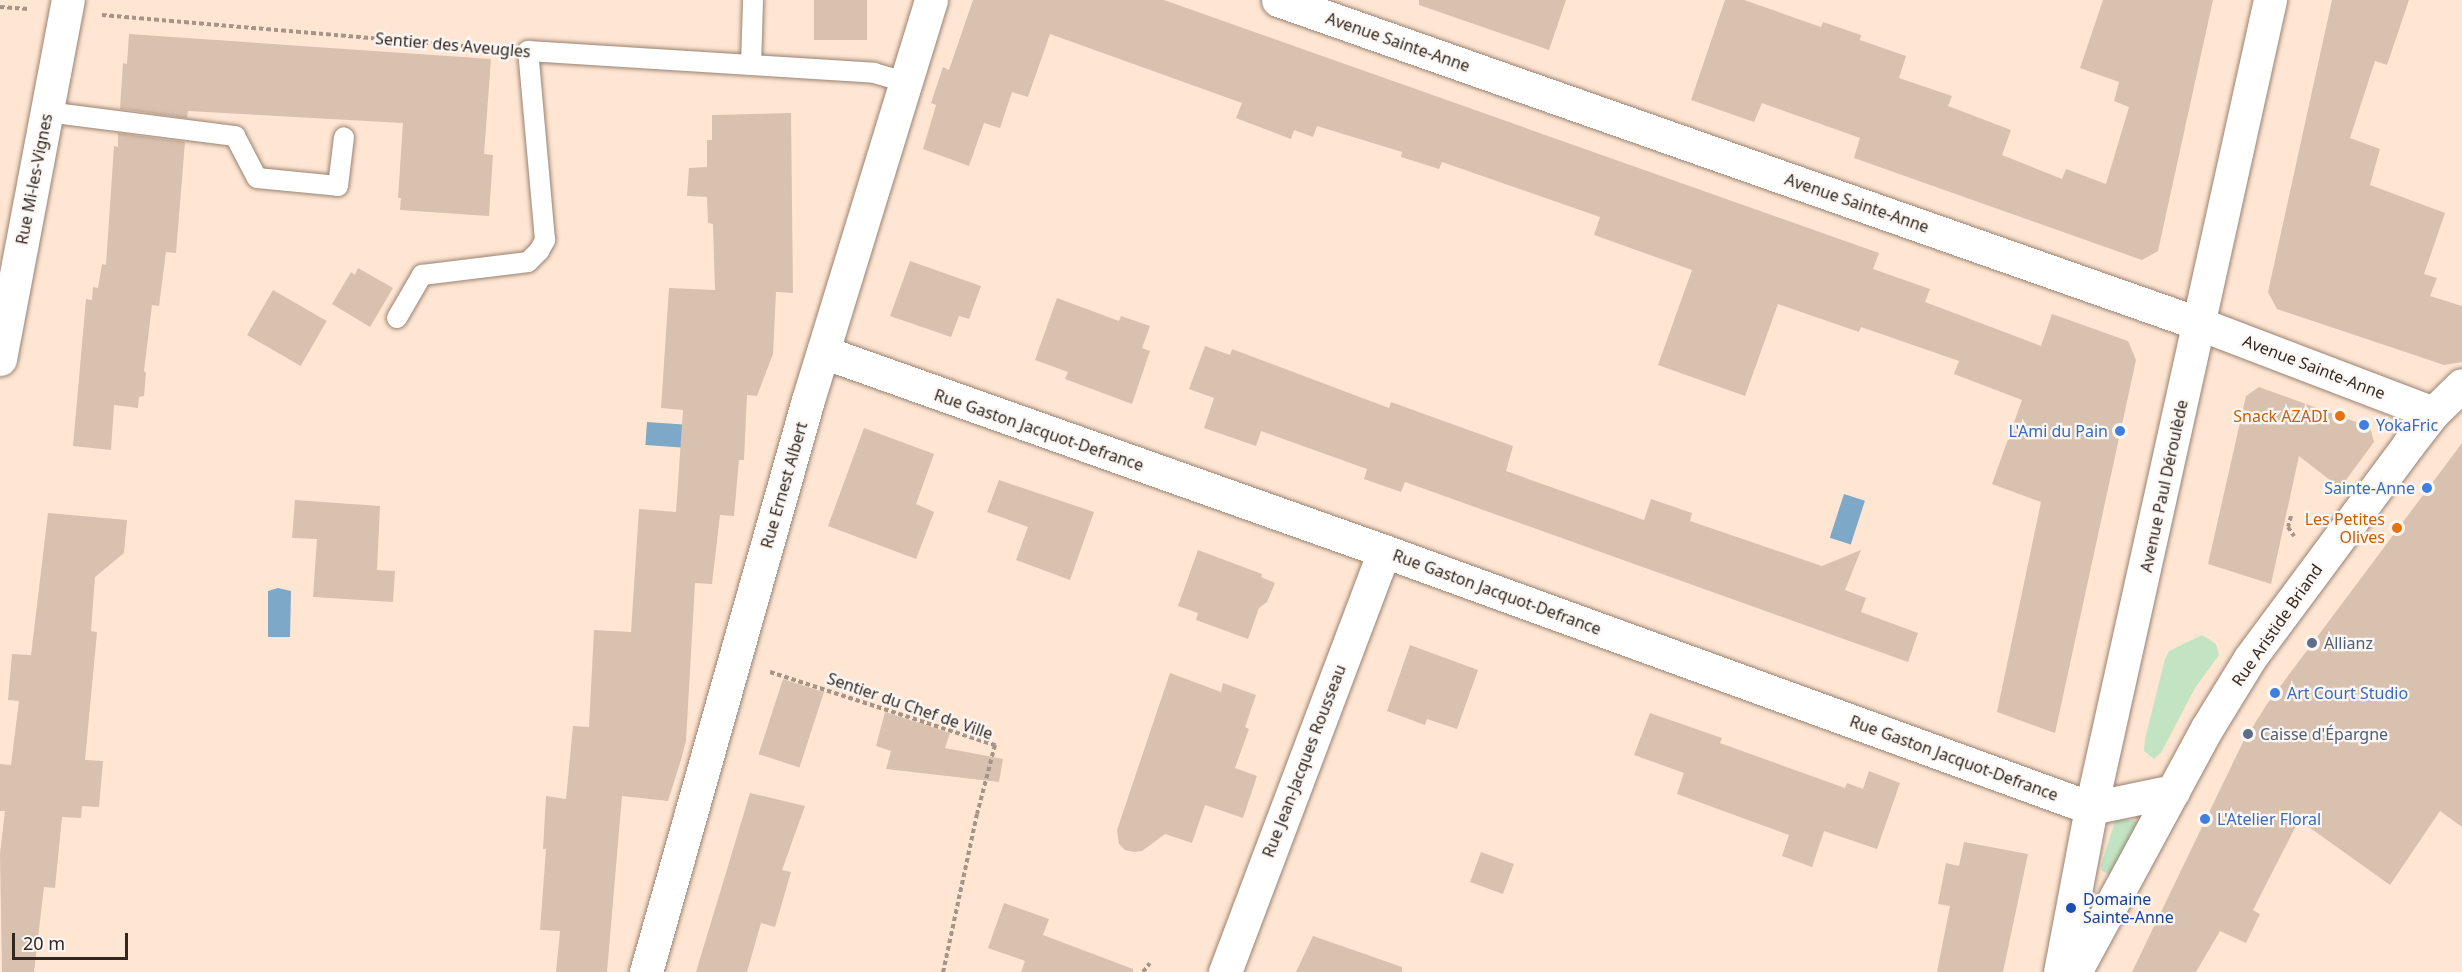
<!DOCTYPE html>
<meta charset="utf-8">
<style>
body{margin:0}
#map{position:relative;width:2462px;height:972px;overflow:hidden;background:#ffe6d3;font-family:"Noto Sans",sans-serif}
div>[style]{position:absolute}
.green>*{inset:0;background:#c2e4c3}
.water>*{inset:0;background:#7ea8c7;transform-origin:0 0}
.building>*{inset:0;background:#d9c1af;transform-origin:0 0}
.path>*{height:4px;margin-top:-2px;transform-origin:0;background:repeating-linear-gradient(90deg,#a69486 0 4.5px,transparent 0 7.5px)}
.roads{filter:drop-shadow(0 0 2px #988271) drop-shadow(0 0 2px #988271)}
.lane>*{height:20px;margin:-10px;padding:0 10px;transform-origin:10px;border-radius:10px;background:#fff}
.street>*{height:33px;margin:-16.5px;padding:0 16.5px;transform-origin:16.5px;border-radius:16.5px;background:#fff}
.secondary>*{height:33px;margin:-16.5px;padding:0 16.5px;transform-origin:16.5px;border-radius:16.5px;background:#fff}
.dots>*{width:16px;height:16px;translate:-50% -50%;box-sizing:border-box;border:3px solid #fcf7f4;border-radius:50%}
span{translate:-50% -50%;white-space:nowrap;text-align:center;line-height:1.15;-webkit-text-stroke:4.5px #fcf7f4;paint-order:stroke}
.street-label{font-size:16px;color:#312821}
.food-label{font-size:16px;color:#c56008}
.right{translate:-100% -50%;text-align:right}
.shop-label{font-size:16px;color:#366cbe}
.left{translate:0 -50%;text-align:left}
.service-label{font-size:16px;color:#4e5e75}
.transit-label{font-size:16px;color:#164399}
.scale{position:absolute;left:12px;top:933px;width:116px;height:27px;box-sizing:border-box;border:3px solid #312821;border-top:0;padding-left:8px;font-size:18px;line-height:21px;white-space:nowrap;color:#312821;-webkit-text-stroke:4px #fcf7f4;paint-order:stroke}
</style>
<div id="map">
<div class="green">
<div style="clip-path:polygon(2202px 635px,2216px 644px,2219px 655px,2195px 688px,2161px 753px,2154px 759px,2144px 751px,2145px 739px,2165px 659px,2169px 651px)"></div>
<div style="clip-path:polygon(2116px 818px,2138px 822px,2111px 875px,2102px 871px,2101px 865px)"></div>
</div>
<div class="water">
<div style="left:647px;top:422px;width:47px;height:23px;rotate:4deg"></div>
<div style="left:1844px;top:494px;width:22px;height:46px;rotate:18deg"></div>
<div style="clip-path:polygon(278px 588px,291px 591px,290px 637px,268px 637px,268px 591px)"></div>
</div>
<div class="building">
<div style="left:814px;top:0;width:53px;height:40px"></div>
<div style="clip-path:polygon(973px 0,1164px 0,1879px 253px,1873px 269px,1930px 289px,1925px 302px,2041px 346px,2052px 314px,2128px 341px,2136px 360px,2055px 733px,1997px 712px,2041px 502px,1992px 484px,2022px 400px,1954px 374px,1959px 361px,1861px 327px,1859px 332px,1778px 304px,1745px 396px,1658px 365px,1692px 270px,1594px 235px,1600px 217px,1442px 162px,1439px 169px,1401px 157px,1402px 152px,1317px 126px,1313px 137px,1294px 130px,1291px 139px,1236px 118px,1242px 103px,1050px 34px,1028px 97px,1012px 92px,1000px 128px,984px 123px,969px 166px,923px 149px,936px 105px,931px 103px,943px 67px,949px 70px)"></div>
<div style="clip-path:polygon(1419px 0,1566px 0,1549px 50px,1419px 5px)"></div>
<div style="clip-path:polygon(1725px 0,1744px 0,1821px 27px,1823px 22px,1861px 35px,1860px 40px,1906px 56px,1899px 78px,1952px 96px,1948px 106px,2011px 130px,2002px 155px,2062px 179px,2066px 169px,2106px 184px,2129px 107px,2114px 101px,2119px 82px,2080px 68px,2103px 0,2213px 0,2158px 251px,2142px 260px,1854px 158px,1860px 138px,1762px 103px,1754px 122px,1691px 100px)"></div>
<div style="clip-path:polygon(2332px 0,2409px 0,2387px 65px,2375px 61px,2350px 138px,2380px 149px,2370px 185px,2445px 213px,2424px 274px,2437px 278px,2430px 296px,2462px 306px,2462px 362px,2444px 365px,2277px 309px,2268px 292px)"></div>
<div style="clip-path:polygon(129px 34px,491px 59px,484px 154px,493px 155px,489px 216px,400px 210px,401px 198px,398px 198px,403px 123px,188px 111px,187px 118px,120px 109px,123px 63px,127px 64px)"></div>
<div style="clip-path:polygon(791px 113px,793px 293px,776px 292px,773px 354px,757px 396px,747px 395px,744px 460px,739px 460px,734px 516px,720px 515px,712px 584px,695px 583px,686px 741px,681px 760px,668px 801px,622px 796px,607px 972px,556px 972px,560px 931px,540px 930px,546px 849px,543px 849px,546px 796px,566px 799px,573px 726px,589px 727px,594px 630px,631px 632px,639px 509px,676px 512px,683px 410px,661px 408px,669px 288px,715px 290px,713px 224px,708px 223px,707px 197px,687px 196px,689px 168px,707px 167px,707px 140px,712px 140px,712px 115px)"></div>
<div style="clip-path:polygon(118px 133px,185px 142px,176px 253px,166px 252px,159px 306px,152px 305px,144px 371px,146px 373px,144px 396px,139px 397px,138px 408px,114px 405px,111px 450px,73px 446px,86px 299px,92px 300px,93px 287px,98px 288px,102px 264px,106px 265px,114px 146px,118px 147px)"></div>
<div style="clip-path:polygon(910px 261px,981px 286px,969px 319px,959px 316px,951px 337px,890px 316px)"></div>
<div style="clip-path:polygon(358px 268px,393px 288px,370px 327px,332px 304px,351px 272px,355px 275px)"></div>
<div style="left:273px;top:290px;width:62px;height:52px;rotate:30deg"></div>
<div style="clip-path:polygon(1057px 298px,1119px 321px,1121px 316px,1150px 326px,1142px 348px,1150px 351px,1132px 404px,1065px 379px,1068px 372px,1035px 360px)"></div>
<div style="clip-path:polygon(1205px 346px,1230px 355px,1232px 349px,1389px 408px,1391px 402px,1513px 446px,1506px 471px,1644px 520px,1651px 499px,1692px 513px,1690px 521px,1822px 566px,1861px 550px,1845px 590px,1866px 598px,1861px 612px,1918px 633px,1908px 662px,1405px 482px,1401px 492px,1364px 479px,1367px 469px,1261px 431px,1256px 446px,1204px 428px,1214px 398px,1189px 389px)"></div>
<div style="clip-path:polygon(2259px 387px,2370px 427px,2374px 442px,2340px 488px,2299px 456px,2271px 584px,2208px 564px,2246px 396px)"></div>
<div style="clip-path:polygon(864px 428px,934px 454px,916px 504px,934px 512px,916px 559px,828px 526px)"></div>
<div style="clip-path:polygon(2462px 443px,2462px 827px,2440px 811px,2390px 885px,2299px 820px,2253px 910px,2260px 914px,2246px 943px,2220px 931px,2196px 972px,2132px 972px,2243px 742px,2267px 704px)"></div>
<div style="clip-path:polygon(999px 480px,1094px 512px,1070px 580px,1016px 560px,1028px 527px,987px 512px)"></div>
<div style="clip-path:polygon(295px 500px,380px 506px,377px 570px,395px 571px,393px 602px,313px 597px,317px 539px,292px 538px)"></div>
<div style="clip-path:polygon(48px 513px,127px 520px,124px 553px,95px 577px,91px 631px,97px 632px,85px 760px,103px 761px,99px 807px,82px 806px,81px 818px,62px 817px,55px 888px,44px 887px,34px 972px,2px 972px,0 854px,5px 811px,0 811px,0 764px,11px 765px,19px 701px,8px 700px,12px 654px,31px 655px)"></div>
<div style="clip-path:polygon(1198px 550px,1262px 574px,1261px 577px,1275px 583px,1267px 602px,1259px 608px,1248px 639px,1196px 620px,1198px 613px,1178px 606px)"></div>
<div style="clip-path:polygon(1410px 645px,1478px 670px,1457px 729px,1427px 719px,1425px 725px,1387px 711px)"></div>
<div style="clip-path:polygon(1170px 673px,1221px 692px,1223px 683px,1256px 695px,1245px 727px,1249px 729px,1235px 768px,1257px 776px,1243px 818px,1205px 805px,1192px 843px,1165px 834px,1142px 851px,1134px 852px,1125px 850px,1119px 844px,1117px 830px)"></div>
<div style="left:783px;top:679px;width:43px;height:79px;rotate:18deg"></div>
<div style="clip-path:polygon(885px 712px,950px 733px,945px 748px,1003px 759px,999px 782px,886px 769px,891px 751px,876px 746px)"></div>
<div style="clip-path:polygon(1650px 713px,1722px 738px,1720px 743px,1845px 788px,1847px 783px,1863px 789px,1869px 771px,1900px 783px,1877px 849px,1824px 831px,1812px 867px,1782px 856px,1789px 835px,1677px 794px,1684px 773px,1634px 755px)"></div>
<div style="clip-path:polygon(750px 793px,805px 806px,782px 870px,791px 872px,775px 927px,761px 923px,747px 972px,696px 972px)"></div>
<div style="clip-path:polygon(1964px 842px,2028px 854px,2003px 972px,1937px 972px,1950px 906px,1938px 904px,1946px 863px,1959px 866px)"></div>
<div style="left:1481px;top:852px;width:35px;height:32px;rotate:20deg"></div>
<div style="clip-path:polygon(1004px 903px,1049px 919px,1043px 935px,1133px 969px,1133px 972px,1021px 972px,1025px 961px,988px 948px)"></div>
<div style="clip-path:polygon(1313px 936px,1402px 967px,1402px 972px,1296px 972px)"></div>
</div>
<div class="path">
<div style="left:0;top:7px;width:29px;rotate:4deg"></div>
<div style="left:102px;top:15px;width:398px;rotate:4.9deg"></div>
<div style="left:2291px;top:516px;width:11px;rotate:105deg"></div>
<div style="left:2288px;top:527px;width:11px;rotate:56deg"></div>
<div style="left:770px;top:672px;width:237px;rotate:18deg"></div>
<div style="left:995px;top:745px;width:71px;rotate:104.6deg"></div>
<div style="left:977px;top:814px;width:162px;rotate:102.1deg"></div>
<div style="left:1143px;top:972px;width:11px;rotate:-52deg"></div>
</div>
<div class="roads">
<div class="lane">
<div style="left:751px;top:65px;width:65px;rotate:-88.2deg"></div>
<div style="left:47px;top:112px;width:190px;rotate:7.3deg"></div>
<div style="left:235px;top:136px;width:47px;rotate:62.4deg"></div>
<div style="left:257px;top:178px;width:81px;rotate:5.6deg"></div>
<div style="left:338px;top:186px;width:49px;rotate:-83deg"></div>
<div style="left:397px;top:318px;width:50px;rotate:-59.8deg"></div>
<div style="left:422px;top:275px;width:107px;rotate:-7deg"></div>
<div style="left:528px;top:262px;width:16px;rotate:-45deg"></div>
<div style="left:539px;top:251px;width:13px;rotate:-61deg"></div>
<div style="left:545px;top:240px;width:190px;rotate:-95.1deg"></div>
<div style="left:528px;top:51px;width:347px;rotate:3.6deg"></div>
<div style="left:874px;top:73px;width:32px;rotate:16deg"></div>
</div>
<div class="street">
<div style="left:1278px;top:0;width:977px;rotate:19.36deg"></div>
<div style="left:2200px;top:324px;width:249px;rotate:20.9deg"></div>
<div style="left:823px;top:352px;width:595px;rotate:19.53deg"></div>
<div style="left:1384px;top:551px;width:752px;rotate:19.98deg"></div>
<div style="left:0;top:359px;width:365px;rotate:-79.3deg"></div>
<div style="left:646px;top:972px;width:594px;rotate:-74.19deg"></div>
<div style="left:808px;top:400px;width:418px;rotate:-72.9deg"></div>
<div style="left:1225px;top:972px;width:450px;rotate:-69.3deg"></div>
</div>
<div class="secondary">
<div style="left:2091px;top:808px;width:84px;rotate:-11.7deg"></div>
<div style="left:2060px;top:972px;width:167px;rotate:-79.3deg"></div>
<div style="left:2091px;top:808px;width:828px;rotate:-77.51deg"></div>
<div style="left:2075px;top:972px;width:277px;rotate:-61.6deg"></div>
<div style="left:2207px;top:728px;width:82px;rotate:-58.4deg"></div>
<div style="left:2250px;top:658px;width:265px;rotate:-53.4deg"></div>
<div style="left:2408px;top:445px;width:41px;rotate:-52deg"></div>
<div style="left:2433px;top:413px;width:40px;rotate:-44deg"></div>
</div>
</div>
<div class="dots">
<div style="left:2340px;top:416px;background:#e8710a"></div>
<div style="left:2364px;top:425px;background:#3f7fe0"></div>
<div style="left:2120px;top:431px;background:#3f7fe0"></div>
<div style="left:2427px;top:488px;background:#3f7fe0"></div>
<div style="left:2397px;top:528px;background:#e8710a"></div>
<div style="left:2312px;top:643px;background:#5c6f8a"></div>
<div style="left:2275px;top:693px;background:#3f7fe0"></div>
<div style="left:2248px;top:734px;background:#5c6f8a"></div>
<div style="left:2205px;top:819px;background:#3f7fe0"></div>
<div style="left:2071px;top:908px;background:#1a4fb4"></div>
</div>
<div class="street-label">
<span style="left:1398px;top:42px;rotate:19deg">Avenue Sainte-Anne</span>
<span style="left:453px;top:45px;rotate:5deg">Sentier des Aveugles</span>
<span style="left:34px;top:179px;rotate:-79deg">Rue Mi-les-Vignes</span>
<span style="left:1857px;top:203px;rotate:19deg">Avenue Sainte-Anne</span>
<span style="left:2314px;top:367px;rotate:21deg">Avenue Sainte-Anne</span>
<span style="left:1039px;top:430px;rotate:19deg">Rue Gaston Jacquot-Defrance</span>
<span style="left:784px;top:485px;rotate:-74deg">Rue Ernest Albert</span>
<span style="left:2164px;top:486px;rotate:-78deg">Avenue Paul Déroulède</span>
<span style="left:1497px;top:592px;rotate:20deg">Rue Gaston Jacquot-Defrance</span>
<span style="left:2277px;top:625px;rotate:-55deg">Rue Aristide Briand</span>
<span style="left:910px;top:706px;rotate:19deg">Sentier du Chef de Ville</span>
<span style="left:1954px;top:758px;rotate:20deg">Rue Gaston Jacquot-Defrance</span>
<span style="left:1304px;top:761px;rotate:-69deg">Rue Jean-Jacques Rousseau</span>
</div>
<div class="food-label">
<span class="right" style="left:2328px;top:416px">Snack AZADI</span>
<span class="right" style="left:2385px;top:528px">Les Petites<br>Olives</span>
</div>
<div class="shop-label">
<span class="left" style="left:2376px;top:425px">YokaFric</span>
<span class="right" style="left:2108px;top:431px">L'Ami du Pain</span>
<span class="right" style="left:2415px;top:488px">Sainte-Anne</span>
<span class="left" style="left:2287px;top:693px">Art Court Studio</span>
<span class="left" style="left:2217px;top:819px">L'Atelier Floral</span>
</div>
<div class="service-label">
<span class="left" style="left:2324px;top:643px">Allianz</span>
<span class="left" style="left:2260px;top:734px">Caisse d'Épargne</span>
</div>
<div class="transit-label">
<span class="left" style="left:2083px;top:908px">Domaine<br>Sainte-Anne</span>
</div>
<div class="scale">20 m</div>
</div>
